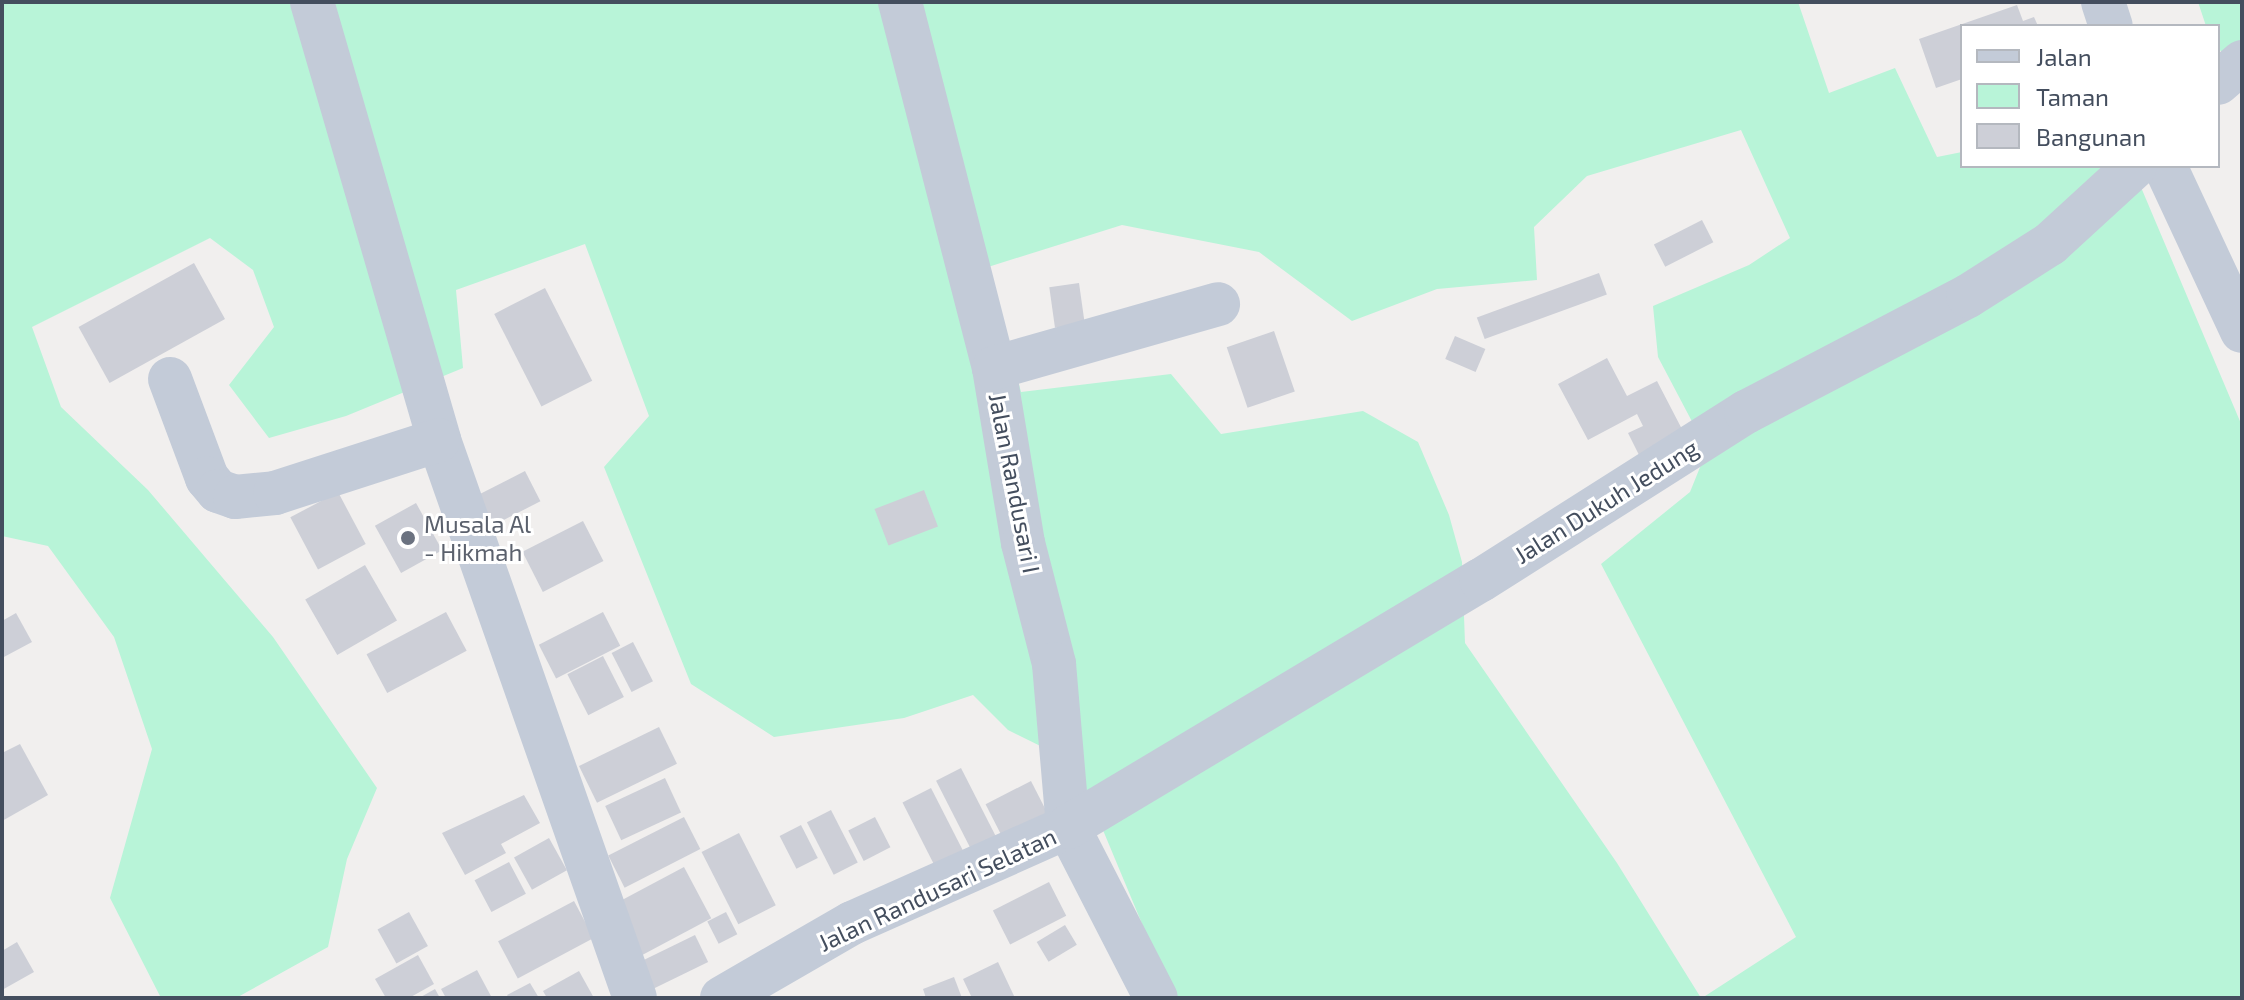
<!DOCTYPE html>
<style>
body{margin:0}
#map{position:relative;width:2244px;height:1000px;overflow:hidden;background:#f1efee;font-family:"Exo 2",sans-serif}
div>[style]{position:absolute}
.green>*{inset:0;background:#b8f4d8}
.building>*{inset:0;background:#cdcfd7;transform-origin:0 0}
.minor>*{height:44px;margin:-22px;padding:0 22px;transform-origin:22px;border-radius:22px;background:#c3cbd8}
.dots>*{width:22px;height:22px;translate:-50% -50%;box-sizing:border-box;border:4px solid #fff;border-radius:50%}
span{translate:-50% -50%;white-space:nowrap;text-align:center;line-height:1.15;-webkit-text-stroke:6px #fff;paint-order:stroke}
.street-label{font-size:24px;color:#444e5e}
.worship-label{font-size:24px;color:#5b616d}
.left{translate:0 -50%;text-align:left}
.frame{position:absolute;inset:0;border:4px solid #444e5e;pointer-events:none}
.legend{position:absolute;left:1960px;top:24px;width:260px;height:144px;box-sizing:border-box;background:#fff;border:2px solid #b4b8bf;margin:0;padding:10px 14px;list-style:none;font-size:24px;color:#444e5e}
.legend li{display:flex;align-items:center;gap:16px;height:40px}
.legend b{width:40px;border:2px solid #b4b8bf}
</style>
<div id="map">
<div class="green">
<div style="clip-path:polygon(2px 2px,1798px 2px,1829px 93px,1895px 68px,1937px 157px,1962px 152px,1962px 166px,2132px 166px,2242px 426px,2242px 998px,1702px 998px,1796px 937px,1601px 564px,1690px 492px,1707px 450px,1658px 357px,1653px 306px,1749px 265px,1790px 238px,1741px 130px,1587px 176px,1534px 227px,1537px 280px,1437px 289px,1352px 321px,1259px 252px,1122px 225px,988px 267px,1021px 392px,1171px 374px,1221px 434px,1363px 411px,1418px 442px,1449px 515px,1462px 562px,1465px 643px,1617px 863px,1701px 998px,1173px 998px,1075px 763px,1008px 730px,973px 695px,904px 718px,774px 737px,691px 684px,604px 467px,649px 416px,585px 244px,456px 290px,463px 368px,346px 416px,269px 438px,229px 385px,274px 327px,253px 270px,210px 238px,32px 327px,61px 407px,148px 490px,273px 637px,377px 788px,347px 859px,328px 947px,236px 998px,161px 998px,110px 898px,152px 749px,114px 637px,48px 546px,2px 536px)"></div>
<div style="clip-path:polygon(2198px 2px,2242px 2px,2242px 83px,2218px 47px,2218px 26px,2206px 26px)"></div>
</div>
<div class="building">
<div style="clip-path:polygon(2017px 5px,2023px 21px,2034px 17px,2038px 26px,1962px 26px,1962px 79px,1936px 88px,1919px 39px)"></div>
<div style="left:1702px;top:220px;width:25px;height:54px;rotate:63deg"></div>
<div style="left:194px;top:263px;width:64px;height:132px;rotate:61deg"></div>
<div style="left:1599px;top:273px;width:23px;height:130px;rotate:70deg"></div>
<div style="left:1079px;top:283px;width:41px;height:30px;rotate:82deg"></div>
<div style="left:545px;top:288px;width:104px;height:57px;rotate:63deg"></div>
<div style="left:1274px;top:331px;width:64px;height:50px;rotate:71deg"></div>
<div style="left:1455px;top:336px;width:33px;height:25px;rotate:23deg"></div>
<div style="clip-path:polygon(1607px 358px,1627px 396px,1657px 381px,1685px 435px,1641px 459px,1628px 433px,1643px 426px,1637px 414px,1588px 440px,1558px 384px)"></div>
<div style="left:525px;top:471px;width:34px;height:55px;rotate:63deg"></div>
<div style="left:924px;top:490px;width:39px;height:53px;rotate:69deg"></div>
<div style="left:338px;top:492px;width:59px;height:54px;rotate:62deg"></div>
<div style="left:416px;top:503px;width:54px;height:47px;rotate:61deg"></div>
<div style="left:583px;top:521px;width:45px;height:68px;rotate:63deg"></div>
<div style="left:365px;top:565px;width:64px;height:69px;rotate:60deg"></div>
<div style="left:446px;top:612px;width:44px;height:90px;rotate:62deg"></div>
<div style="left:603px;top:612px;width:38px;height:72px;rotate:63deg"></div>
<div style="clip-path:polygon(16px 613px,32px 642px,2px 658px,2px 621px)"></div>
<div style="left:633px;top:642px;width:44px;height:24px;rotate:63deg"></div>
<div style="left:603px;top:656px;width:46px;height:40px;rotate:63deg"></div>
<div style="left:659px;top:727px;width:41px;height:89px;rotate:64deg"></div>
<div style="clip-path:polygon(20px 744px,48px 795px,2px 821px,2px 753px)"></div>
<div style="left:961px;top:768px;width:80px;height:28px;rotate:63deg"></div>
<div style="left:665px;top:778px;width:38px;height:66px;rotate:65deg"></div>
<div style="left:1031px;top:781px;width:36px;height:51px;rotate:63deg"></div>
<div style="left:931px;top:788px;width:70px;height:32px;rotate:63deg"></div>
<div style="clip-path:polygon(524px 795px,540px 823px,501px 844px,506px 853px,465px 875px,442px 833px)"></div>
<div style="left:831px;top:810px;width:59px;height:27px;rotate:63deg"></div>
<div style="left:684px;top:817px;width:36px;height:85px;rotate:63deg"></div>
<div style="left:875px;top:817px;width:34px;height:30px;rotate:63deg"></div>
<div style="left:801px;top:825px;width:37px;height:24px;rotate:63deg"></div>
<div style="left:739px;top:833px;width:81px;height:42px;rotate:63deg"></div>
<div style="left:549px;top:838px;width:37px;height:40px;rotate:61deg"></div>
<div style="left:509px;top:862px;width:36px;height:39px;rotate:62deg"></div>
<div style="left:684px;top:867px;width:58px;height:84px;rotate:62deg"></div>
<div style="left:1049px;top:882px;width:38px;height:63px;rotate:63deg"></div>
<div style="left:574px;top:901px;width:42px;height:86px;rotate:62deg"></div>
<div style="left:409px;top:912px;width:39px;height:36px;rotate:61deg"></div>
<div style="left:726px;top:912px;width:25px;height:21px;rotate:63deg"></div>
<div style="left:1065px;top:925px;width:23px;height:33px;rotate:59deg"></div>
<div style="left:695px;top:935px;width:30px;height:73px;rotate:64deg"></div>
<div style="clip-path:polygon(17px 942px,34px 972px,2px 990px,2px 951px)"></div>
<div style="clip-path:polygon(418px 955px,434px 984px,409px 998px,386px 998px,375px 979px)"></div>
<div style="clip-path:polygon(998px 962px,1015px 998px,972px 998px,963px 979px)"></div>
<div style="clip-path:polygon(477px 970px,492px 998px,446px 998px,441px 989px)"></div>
<div style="clip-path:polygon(579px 971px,594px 998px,547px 998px,543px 991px)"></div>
<div style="clip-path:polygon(954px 977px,962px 998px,926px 998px,923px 989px)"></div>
<div style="clip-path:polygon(530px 983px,539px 998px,509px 998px,507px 995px)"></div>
<div style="clip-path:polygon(435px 989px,440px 998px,419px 998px)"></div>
</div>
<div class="minor">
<div style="left:312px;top:2px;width:456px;rotate:73.8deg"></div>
<div style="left:439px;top:440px;width:591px;rotate:70.65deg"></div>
<div style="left:900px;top:2px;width:378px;rotate:75.6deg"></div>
<div style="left:994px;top:368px;width:177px;rotate:80.6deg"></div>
<div style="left:1023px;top:543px;width:125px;rotate:75.6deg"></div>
<div style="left:1054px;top:664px;width:164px;rotate:85.1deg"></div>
<div style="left:1068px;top:827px;width:192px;rotate:62.8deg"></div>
<div style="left:2103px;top:2px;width:25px;rotate:72deg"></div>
<div style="left:2218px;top:83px;width:32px;rotate:-41deg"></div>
<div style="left:2165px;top:166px;width:182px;rotate:65deg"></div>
<div style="left:994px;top:368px;width:233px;rotate:-15.9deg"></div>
<div style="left:170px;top:379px;width:106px;rotate:69.5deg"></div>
<div style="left:207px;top:478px;width:17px;rotate:50deg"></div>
<div style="left:218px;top:491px;width:18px;rotate:19deg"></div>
<div style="left:235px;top:497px;width:40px;rotate:-5.7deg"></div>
<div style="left:275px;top:493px;width:172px;rotate:-17.9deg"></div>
<div style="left:722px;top:998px;width:150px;rotate:-30deg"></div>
<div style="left:852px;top:923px;width:236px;rotate:-24deg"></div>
<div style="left:1068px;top:827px;width:481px;rotate:-30.9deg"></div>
<div style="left:1481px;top:580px;width:314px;rotate:-32.4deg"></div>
<div style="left:1746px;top:412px;width:250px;rotate:-27.6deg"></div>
<div style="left:1968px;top:296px;width:97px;rotate:-32.4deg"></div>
<div style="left:2050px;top:244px;width:115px;rotate:-42.5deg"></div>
</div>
<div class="dots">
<div style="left:408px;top:538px;background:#6b7280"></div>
</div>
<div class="street-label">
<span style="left:1015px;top:483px;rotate:79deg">Jalan Randusari I</span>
<span style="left:1606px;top:501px;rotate:-32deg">Jalan Dukuh Jedung</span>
<span style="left:937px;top:889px;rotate:-25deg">Jalan Randusari Selatan</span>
</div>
<div class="worship-label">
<span class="left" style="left:424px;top:538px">Musala Al<br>- Hikmah</span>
</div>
<div class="frame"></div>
<ul class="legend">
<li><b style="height:10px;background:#c3cbd8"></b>Jalan</li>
<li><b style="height:22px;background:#b8f4d8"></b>Taman</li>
<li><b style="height:22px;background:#cdcfd7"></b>Bangunan</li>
</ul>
</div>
